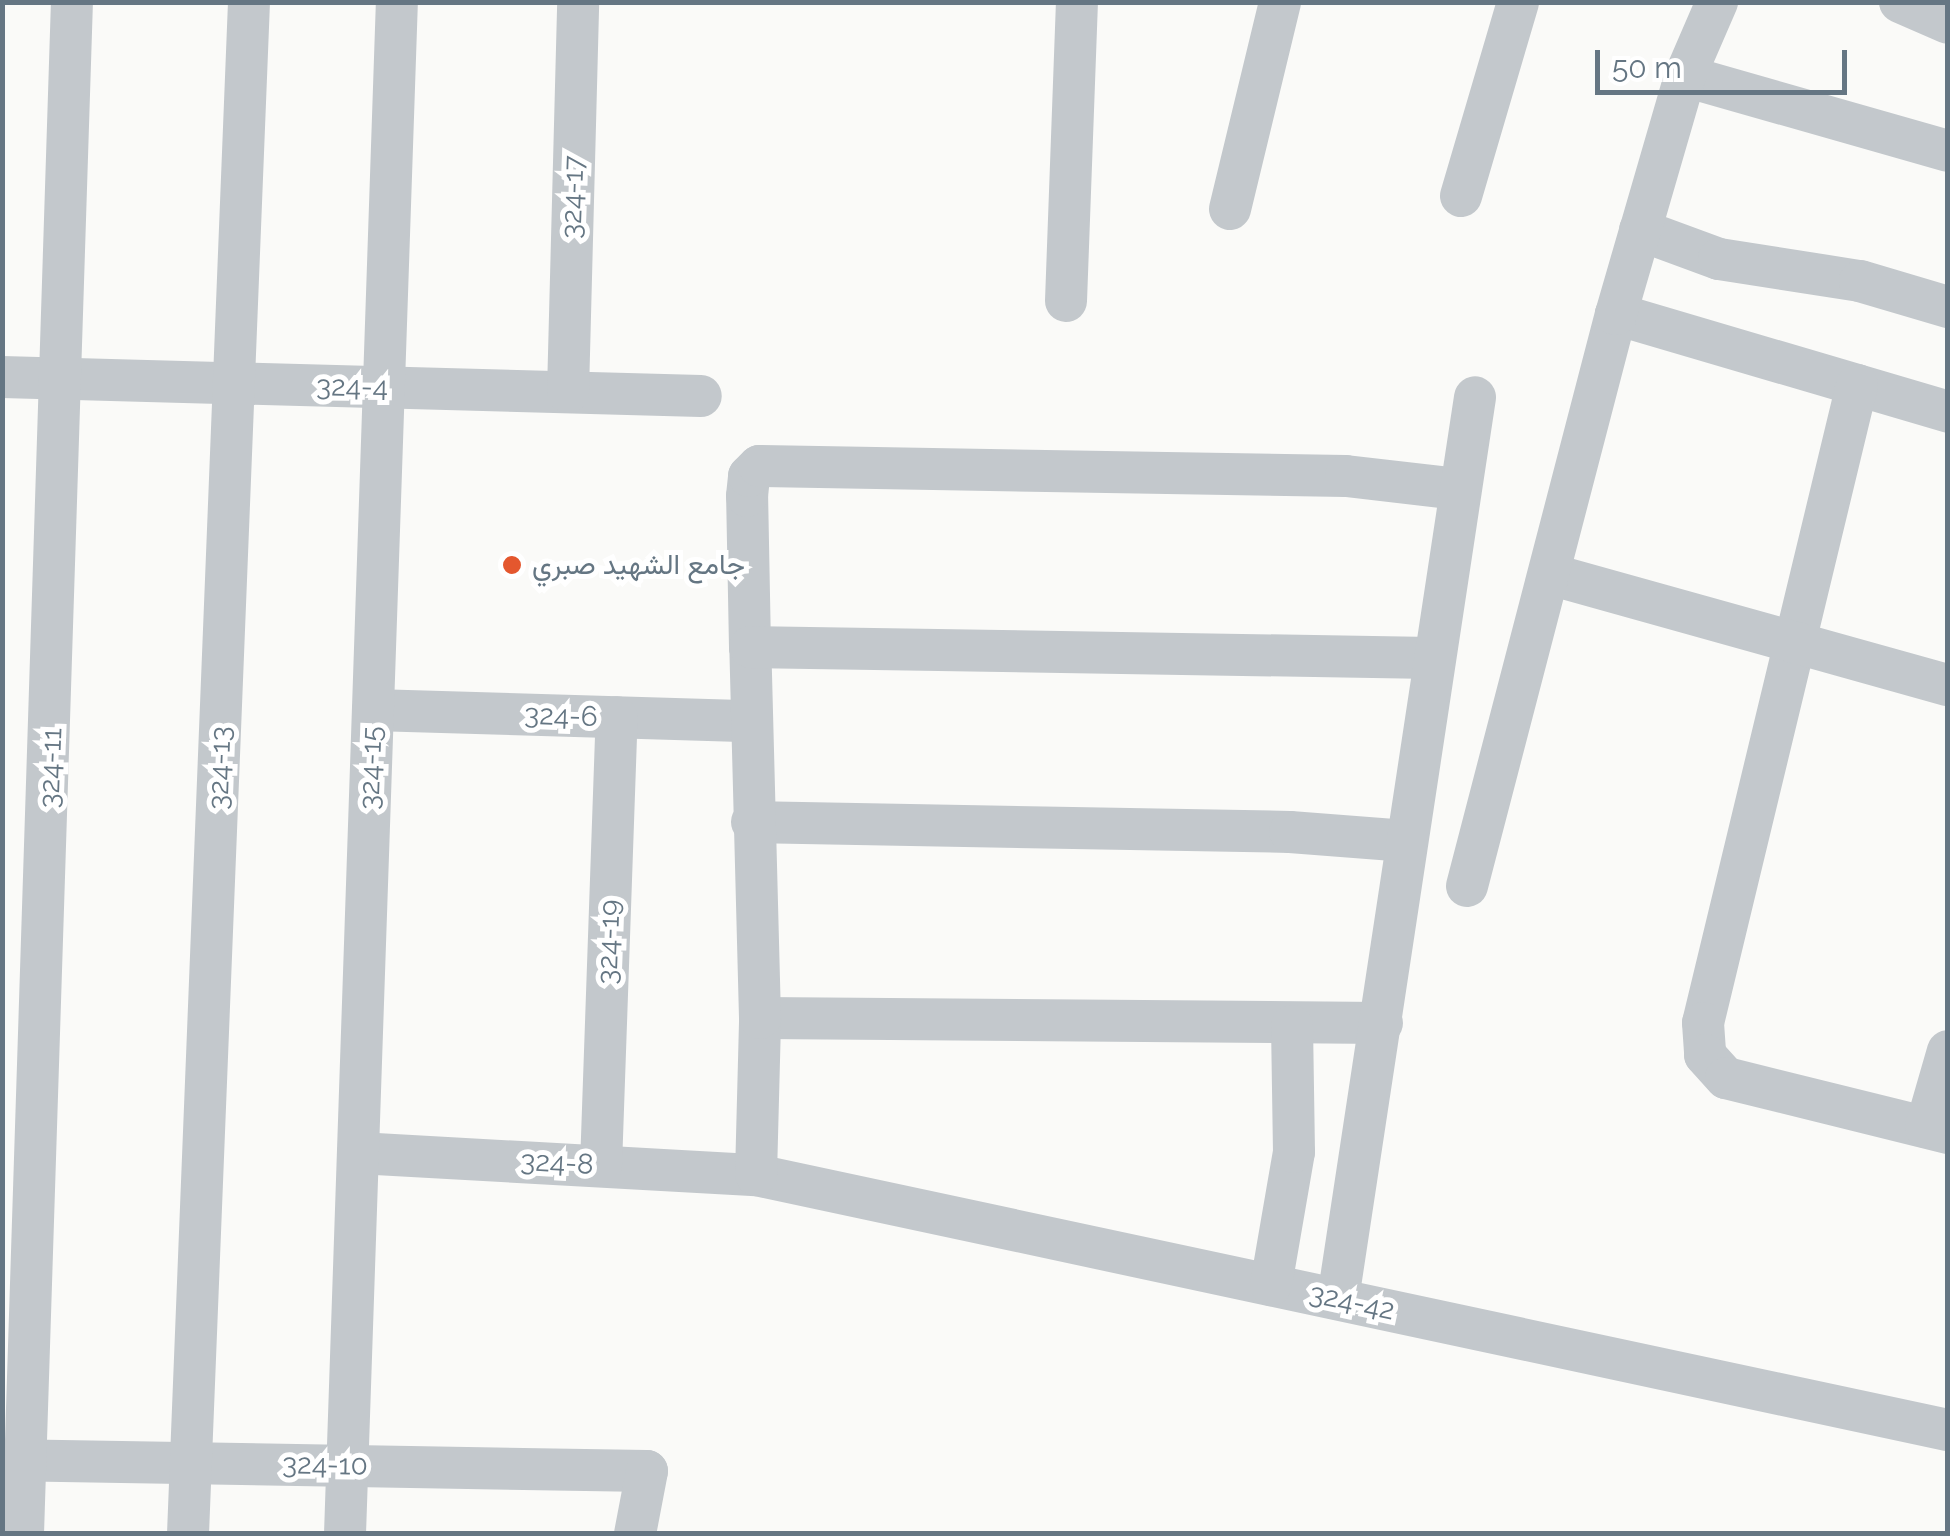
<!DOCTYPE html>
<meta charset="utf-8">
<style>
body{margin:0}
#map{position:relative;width:1950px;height:1536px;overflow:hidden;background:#fafaf8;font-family:Raleway,Vazirmatn,sans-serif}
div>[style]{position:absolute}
.minor>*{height:42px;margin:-21px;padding:0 21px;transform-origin:21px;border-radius:21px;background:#c3c8cc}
.dots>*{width:28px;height:28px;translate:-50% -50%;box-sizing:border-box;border:5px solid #fff;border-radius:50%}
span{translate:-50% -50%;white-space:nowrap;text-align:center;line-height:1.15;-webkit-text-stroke:10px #fff;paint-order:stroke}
.street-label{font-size:28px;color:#657683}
.poi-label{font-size:28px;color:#657683}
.left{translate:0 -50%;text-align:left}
.frame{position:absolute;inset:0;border:5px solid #657683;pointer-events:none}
.scale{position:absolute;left:1595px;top:50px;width:252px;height:45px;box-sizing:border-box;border:5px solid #657683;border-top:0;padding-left:12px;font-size:30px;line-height:35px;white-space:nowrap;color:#657683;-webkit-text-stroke:8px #fff;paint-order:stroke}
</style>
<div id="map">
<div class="minor">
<div style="left:1900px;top:2px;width:52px;rotate:23.6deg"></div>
<div style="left:1685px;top:76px;width:273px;rotate:15.9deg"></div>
<div style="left:1461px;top:196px;width:202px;rotate:-73.6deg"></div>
<div style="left:1230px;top:209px;width:213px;rotate:-76.4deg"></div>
<div style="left:1640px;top:230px;width:84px;rotate:20.2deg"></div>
<div style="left:1719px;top:259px;width:143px;rotate:8.9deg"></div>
<div style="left:1860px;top:281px;width:92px;rotate:16.5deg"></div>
<div style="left:1066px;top:301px;width:299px;rotate:-87.9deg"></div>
<div style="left:1616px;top:314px;width:346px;rotate:16.4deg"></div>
<div style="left:2px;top:377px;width:699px;rotate:1.56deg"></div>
<div style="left:1857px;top:385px;width:656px;rotate:103.57deg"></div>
<div style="left:1703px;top:1023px;width:32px;rotate:86deg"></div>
<div style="left:1705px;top:1055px;width:31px;rotate:48deg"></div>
<div style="left:1726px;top:1078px;width:229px;rotate:13.9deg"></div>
<div style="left:568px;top:392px;width:390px;rotate:-88.5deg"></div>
<div style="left:1553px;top:575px;width:410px;rotate:15.6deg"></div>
<div style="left:750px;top:647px;width:151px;rotate:-91.1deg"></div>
<div style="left:747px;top:496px;width:20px;rotate:-84deg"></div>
<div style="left:749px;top:476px;width:14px;rotate:-45deg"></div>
<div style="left:759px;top:466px;width:587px;rotate:0.98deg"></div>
<div style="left:1346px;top:476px;width:114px;rotate:6.6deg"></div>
<div style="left:373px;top:710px;width:377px;rotate:1.7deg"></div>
<div style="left:752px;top:822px;width:538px;rotate:1.06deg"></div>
<div style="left:1290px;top:832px;width:117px;rotate:4.4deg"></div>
<div style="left:1467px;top:886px;width:591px;rotate:-75.4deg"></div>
<div style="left:1616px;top:314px;width:248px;rotate:-73.8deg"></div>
<div style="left:1685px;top:76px;width:81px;rotate:-66.6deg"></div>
<div style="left:760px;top:1018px;width:622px;rotate:0.46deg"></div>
<div style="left:1926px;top:1127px;width:79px;rotate:-73.9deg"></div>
<div style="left:358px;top:1153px;width:399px;rotate:3.2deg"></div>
<div style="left:756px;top:1175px;width:1219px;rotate:12.08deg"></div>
<div style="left:601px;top:1166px;width:449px;rotate:-88deg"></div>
<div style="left:756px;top:1175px;width:157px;rotate:-88.5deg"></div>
<div style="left:760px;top:1018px;width:371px;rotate:-91.5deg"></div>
<div style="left:750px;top:647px;width:682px;rotate:0.92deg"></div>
<div style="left:1271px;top:1285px;width:135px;rotate:-80.2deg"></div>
<div style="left:1294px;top:1152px;width:126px;rotate:-90.9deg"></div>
<div style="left:1338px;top:1299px;width:912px;rotate:-81.36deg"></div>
<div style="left:2px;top:1460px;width:645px;rotate:0.98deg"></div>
<div style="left:647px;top:1471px;width:64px;rotate:100.8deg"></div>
<div style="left:23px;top:1534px;width:1533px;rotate:-88.17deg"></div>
<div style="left:188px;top:1534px;width:1533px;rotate:-87.72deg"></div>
<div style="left:345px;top:1534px;width:1533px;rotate:-88.06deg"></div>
</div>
<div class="dots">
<div style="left:512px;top:565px;background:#e4572e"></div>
</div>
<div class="street-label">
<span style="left:573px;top:197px;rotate:-88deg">324-17</span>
<span style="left:352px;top:387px;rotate:1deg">324-4</span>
<span style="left:561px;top:716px;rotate:2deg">324-6</span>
<span style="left:51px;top:768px;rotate:-88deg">324-11</span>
<span style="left:220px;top:768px;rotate:-88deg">324-13</span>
<span style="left:371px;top:768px;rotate:-88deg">324-15</span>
<span style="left:609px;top:942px;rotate:-88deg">324-19</span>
<span style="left:557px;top:1163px;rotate:3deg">324-8</span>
<span style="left:1352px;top:1302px;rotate:12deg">324-42</span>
<span style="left:325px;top:1465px;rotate:1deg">324-10</span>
</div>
<div class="poi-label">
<span class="left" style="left:532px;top:565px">جامع الشهيد صبري</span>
</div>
<div class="frame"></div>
<div class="scale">50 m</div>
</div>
